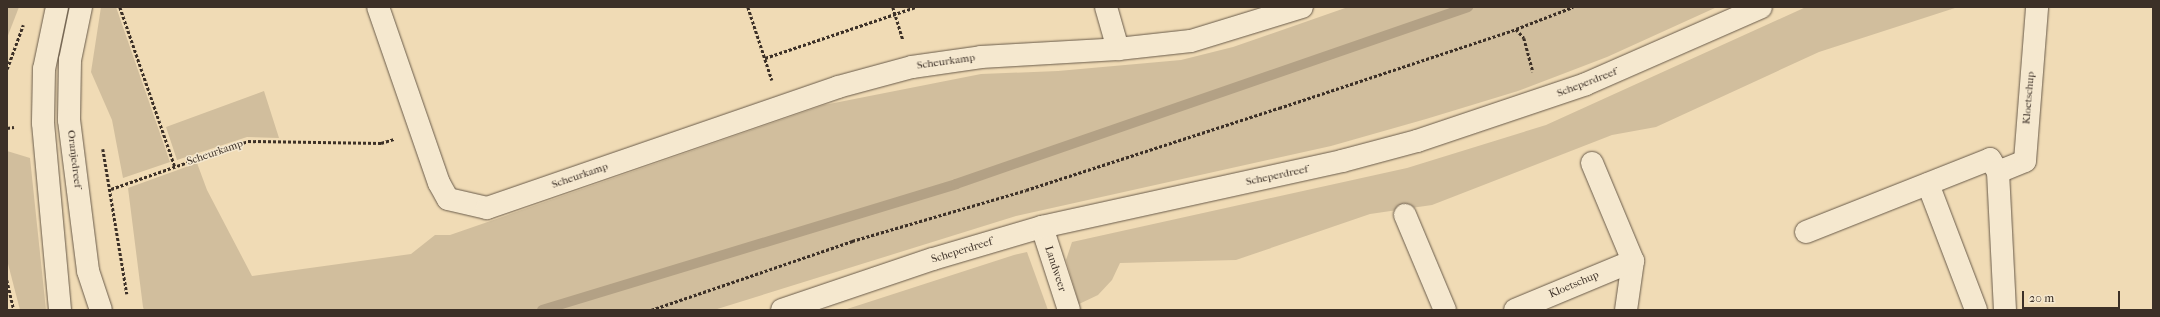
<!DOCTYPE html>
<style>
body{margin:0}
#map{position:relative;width:2160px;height:317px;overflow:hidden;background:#f0dbb5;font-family:"IM FELL French Canon",serif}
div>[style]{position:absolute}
.green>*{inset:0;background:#d1be9d}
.stream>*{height:10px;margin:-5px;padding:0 5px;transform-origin:5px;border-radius:5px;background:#b3a185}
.path>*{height:2.5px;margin-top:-1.25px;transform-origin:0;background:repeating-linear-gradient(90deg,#3c3027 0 3px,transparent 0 5px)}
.roads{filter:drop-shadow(0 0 1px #695b4a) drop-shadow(0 0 1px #695b4a)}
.minor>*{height:22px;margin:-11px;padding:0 11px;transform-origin:11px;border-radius:11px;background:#f5e8cf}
span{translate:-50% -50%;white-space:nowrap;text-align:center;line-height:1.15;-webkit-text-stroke:3px #f5e8cf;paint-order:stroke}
.street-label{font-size:11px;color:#3c3027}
.frame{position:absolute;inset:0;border:8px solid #3c3027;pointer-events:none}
.scale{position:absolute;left:2022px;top:291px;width:98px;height:18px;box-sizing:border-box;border:2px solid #3c3027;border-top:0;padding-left:5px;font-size:12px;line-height:14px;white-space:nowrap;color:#3c3027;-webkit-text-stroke:3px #f5e8cf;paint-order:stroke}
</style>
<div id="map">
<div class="green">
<div style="clip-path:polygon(7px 7px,19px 7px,7px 38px)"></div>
<div style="clip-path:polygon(101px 7px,116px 7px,170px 162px,123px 178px,112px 120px,91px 72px)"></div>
<div style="clip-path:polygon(1348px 7px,1717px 7px,1607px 57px,1518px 91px,1426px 119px,1331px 146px,1016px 216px,714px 310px,144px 310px,143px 307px,128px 188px,197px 163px,207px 190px,252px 276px,411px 254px,435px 235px,450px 235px,824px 105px,981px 74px,1058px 71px,1181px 60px,1233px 47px)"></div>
<div style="clip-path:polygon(1806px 7px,1958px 7px,1819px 52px,1656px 127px,1612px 135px,1432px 205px,1370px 214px,1236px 260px,1120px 263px,1112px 280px,1098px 295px,1079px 304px,1066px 260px,1072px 242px,1407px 168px,1546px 125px)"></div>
<div style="clip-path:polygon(264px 91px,279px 138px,247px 137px,177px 160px,166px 127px)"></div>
<div style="clip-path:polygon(7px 151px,30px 158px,46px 310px,20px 310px,7px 260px)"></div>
<div style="clip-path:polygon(1027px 252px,1048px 310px,844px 310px,1014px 255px)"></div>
</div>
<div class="stream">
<div style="left:542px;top:310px;width:433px;rotate:-16.9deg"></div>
<div style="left:956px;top:184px;width:542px;rotate:-19.07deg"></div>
</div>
<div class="path">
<div style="left:120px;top:7px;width:169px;rotate:71deg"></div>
<div style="left:748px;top:7px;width:77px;rotate:71.8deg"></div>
<div style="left:893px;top:7px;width:34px;rotate:73deg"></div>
<div style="left:1516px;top:29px;width:12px;rotate:48deg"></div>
<div style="left:1524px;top:38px;width:35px;rotate:75deg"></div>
<div style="left:765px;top:58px;width:159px;rotate:-18.7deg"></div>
<div style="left:7px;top:69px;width:47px;rotate:-70deg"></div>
<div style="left:7px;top:128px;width:7px;rotate:-8deg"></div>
<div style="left:103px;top:149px;width:147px;rotate:80.6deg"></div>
<div style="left:111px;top:189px;width:145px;rotate:-19.3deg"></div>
<div style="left:248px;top:141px;width:133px;rotate:0.9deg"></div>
<div style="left:381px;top:143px;width:14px;rotate:-17deg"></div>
<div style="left:7px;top:280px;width:31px;rotate:77deg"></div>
<div style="left:651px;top:310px;width:213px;rotate:-18.9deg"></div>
<div style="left:852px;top:241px;width:181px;rotate:-16.3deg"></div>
<div style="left:1026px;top:190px;width:266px;rotate:-18deg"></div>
<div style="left:1279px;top:108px;width:250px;rotate:-18.4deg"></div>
<div style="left:1516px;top:29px;width:61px;rotate:-21.1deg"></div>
</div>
<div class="roads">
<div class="minor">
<div style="left:57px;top:7px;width:63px;rotate:101.8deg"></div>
<div style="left:44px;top:69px;width:54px;rotate:91.1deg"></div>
<div style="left:43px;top:123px;width:188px;rotate:84.8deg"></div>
<div style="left:81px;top:7px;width:54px;rotate:101.7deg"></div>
<div style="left:70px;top:60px;width:60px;rotate:91deg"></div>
<div style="left:69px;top:120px;width:152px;rotate:82.8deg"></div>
<div style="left:88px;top:271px;width:41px;rotate:71.6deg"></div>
<div style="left:378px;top:7px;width:186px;rotate:70.9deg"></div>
<div style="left:439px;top:183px;width:18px;rotate:61deg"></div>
<div style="left:448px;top:199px;width:40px;rotate:13deg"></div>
<div style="left:487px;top:208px;width:371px;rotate:-19deg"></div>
<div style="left:838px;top:87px;width:77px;rotate:-15.1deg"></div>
<div style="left:912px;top:67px;width:70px;rotate:-8.2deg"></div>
<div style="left:981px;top:57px;width:137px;rotate:-3.3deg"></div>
<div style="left:1118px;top:49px;width:73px;rotate:-6.3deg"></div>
<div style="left:1191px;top:41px;width:116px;rotate:-17deg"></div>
<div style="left:1106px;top:7px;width:44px;rotate:74.1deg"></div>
<div style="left:1592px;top:163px;width:106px;rotate:67.3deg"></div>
<div style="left:1633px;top:261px;width:49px;rotate:98.1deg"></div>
<div style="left:1998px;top:172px;width:29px;rotate:-22deg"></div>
<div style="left:2025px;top:161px;width:154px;rotate:-85.5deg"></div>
<div style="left:1928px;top:184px;width:135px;rotate:69.1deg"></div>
<div style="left:1405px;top:215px;width:103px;rotate:67.2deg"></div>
<div style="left:1042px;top:227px;width:87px;rotate:72deg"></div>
<div style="left:1806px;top:232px;width:198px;rotate:-21.6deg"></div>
<div style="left:1990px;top:159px;width:15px;rotate:58deg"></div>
<div style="left:1998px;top:172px;width:138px;rotate:87.1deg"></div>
<div style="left:782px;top:310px;width:159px;rotate:-18.7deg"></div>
<div style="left:933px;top:259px;width:114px;rotate:-16.4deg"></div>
<div style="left:1042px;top:227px;width:307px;rotate:-12.4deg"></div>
<div style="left:1342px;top:161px;width:78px;rotate:-14.9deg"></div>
<div style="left:1417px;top:141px;width:178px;rotate:-18.6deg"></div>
<div style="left:1586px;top:84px;width:191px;rotate:-23.7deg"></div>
<div style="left:1515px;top:310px;width:128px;rotate:-22.6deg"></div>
</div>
</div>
<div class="street-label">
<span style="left:946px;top:62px;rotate:-8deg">Scheurkamp</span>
<span style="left:1587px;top:83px;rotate:-21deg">Scheperdreef</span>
<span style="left:2029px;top:98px;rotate:-85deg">Kloetschup</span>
<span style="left:215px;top:153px;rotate:-19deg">Scheurkamp</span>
<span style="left:74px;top:159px;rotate:83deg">Oranjedreef</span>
<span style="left:580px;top:176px;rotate:-19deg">Scheurkamp</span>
<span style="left:1277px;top:176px;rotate:-12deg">Scheperdreef</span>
<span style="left:962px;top:251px;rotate:-17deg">Scheperdreef</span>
<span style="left:1055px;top:269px;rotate:72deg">Landweer</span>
<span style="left:1574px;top:285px;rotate:-23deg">Kloetschup</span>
</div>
<div class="frame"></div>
<div class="scale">20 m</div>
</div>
